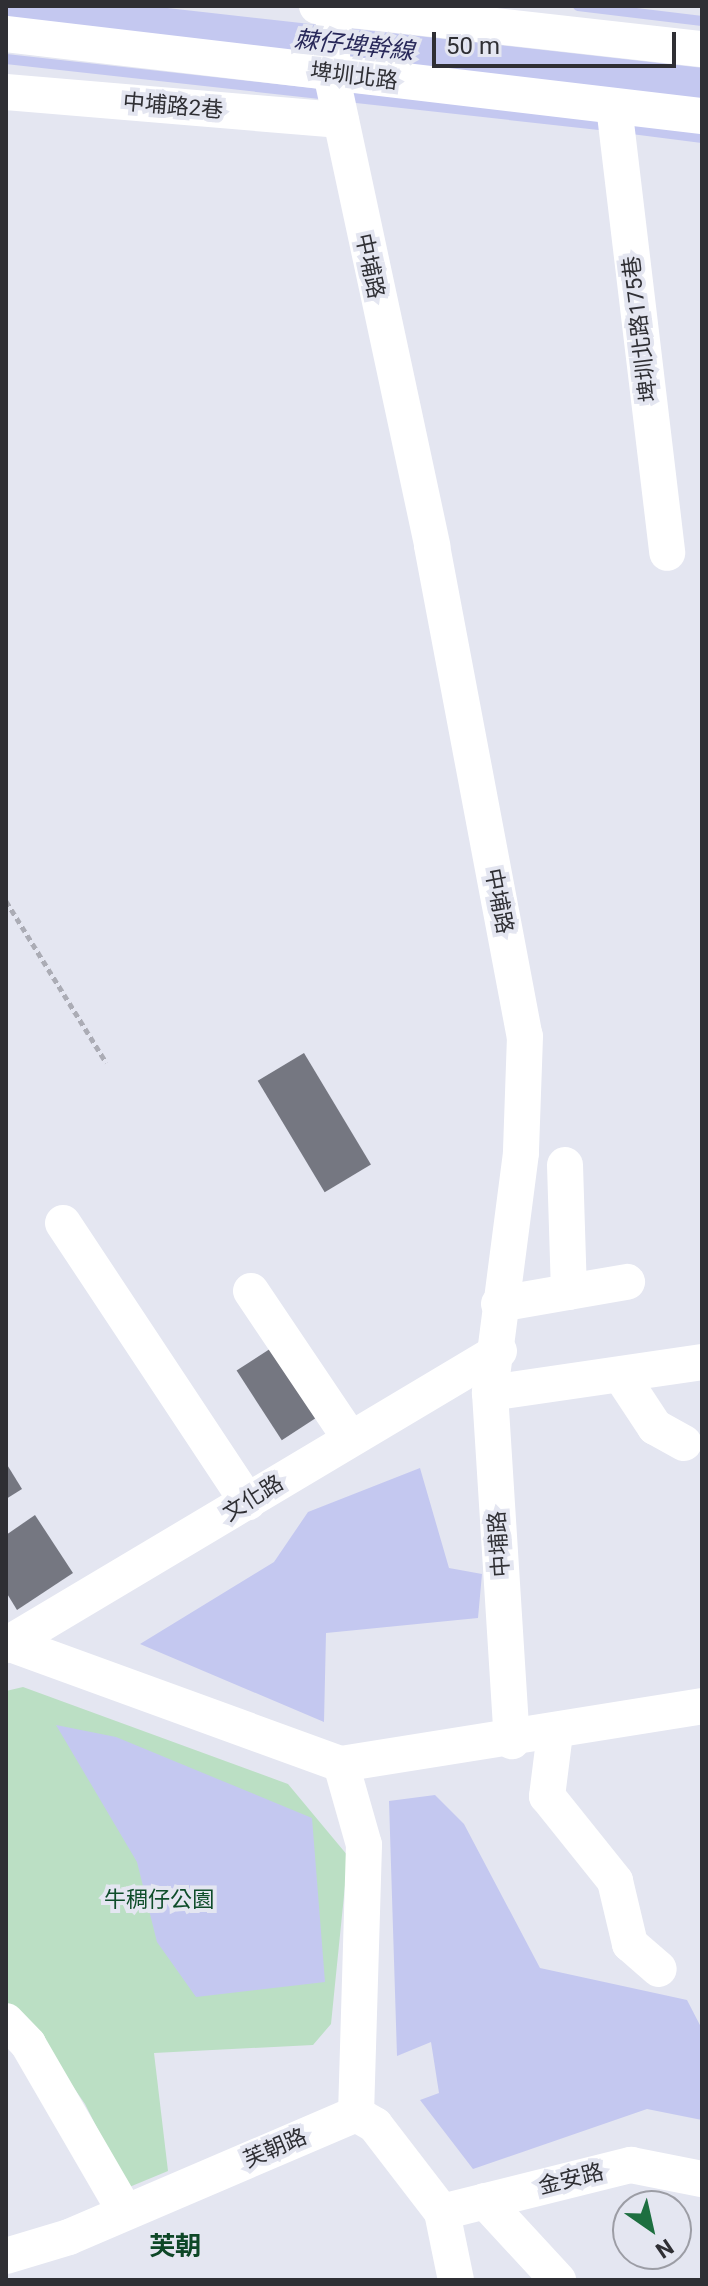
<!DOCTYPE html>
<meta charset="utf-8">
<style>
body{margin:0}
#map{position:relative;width:708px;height:2286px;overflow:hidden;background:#e4e6f1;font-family:Roboto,"Noto Sans TC",sans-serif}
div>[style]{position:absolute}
.green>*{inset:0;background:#bbdfc4}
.water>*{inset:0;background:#c4c8f0}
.stream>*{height:10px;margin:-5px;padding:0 5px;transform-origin:5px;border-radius:5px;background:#c4c8f0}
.canal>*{height:34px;margin:-17px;padding:0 17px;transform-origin:17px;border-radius:17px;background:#c4c8f0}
.building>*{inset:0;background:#757781;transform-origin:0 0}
.path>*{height:5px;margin-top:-2.5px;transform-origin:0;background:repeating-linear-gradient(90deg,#abacb5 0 6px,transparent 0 10px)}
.minor>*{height:36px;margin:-18px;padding:0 18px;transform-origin:18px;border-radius:18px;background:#fff}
span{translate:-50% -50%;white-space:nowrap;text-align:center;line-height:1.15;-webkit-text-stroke:8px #e4e6f1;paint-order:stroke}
.street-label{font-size:22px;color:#2f2f34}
.park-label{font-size:22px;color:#0e4d2a}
.water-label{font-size:24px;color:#282859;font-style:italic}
.quarter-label{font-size:26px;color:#0e4727;font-weight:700}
.frame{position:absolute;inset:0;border:8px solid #2f2f34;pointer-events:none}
.north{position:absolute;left:612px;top:2190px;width:80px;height:80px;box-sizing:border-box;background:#e4e6f1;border:2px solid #9c9da5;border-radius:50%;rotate:146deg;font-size:22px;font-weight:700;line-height:32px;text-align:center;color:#2f2f34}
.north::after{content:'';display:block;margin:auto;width:28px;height:36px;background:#1d6f40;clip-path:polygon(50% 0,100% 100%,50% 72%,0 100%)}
.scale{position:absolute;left:432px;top:32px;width:244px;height:36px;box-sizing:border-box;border:4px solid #2f2f34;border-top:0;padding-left:10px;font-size:24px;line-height:28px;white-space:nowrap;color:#2f2f34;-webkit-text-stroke:6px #e4e6f1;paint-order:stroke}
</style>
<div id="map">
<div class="green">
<div style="clip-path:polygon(23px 1687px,288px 1784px,348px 1856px,331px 2024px,313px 2045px,154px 2053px,168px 2171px,127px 2188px,85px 2104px,23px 2014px,6px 2003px,6px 1691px)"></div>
</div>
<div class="water">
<div style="clip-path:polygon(420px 1468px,449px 1568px,482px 1574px,478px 1618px,326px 1633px,324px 1722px,140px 1644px,274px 1562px,308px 1512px)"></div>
<div style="clip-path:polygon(56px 1725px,116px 1737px,312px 1818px,325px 1982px,196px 1997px,157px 1942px,137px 1862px)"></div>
<div style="clip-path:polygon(435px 1795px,464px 1824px,540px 1968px,687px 2000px,702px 2029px,702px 2120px,647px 2109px,473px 2169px,420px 2100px,439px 2093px,431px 2042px,397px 2056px,389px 1801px)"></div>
</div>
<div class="stream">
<div style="left:578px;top:6px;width:125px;rotate:6.9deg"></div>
<div style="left:6px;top:59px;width:606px;rotate:6.35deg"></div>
<div style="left:624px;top:128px;width:79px;rotate:7.3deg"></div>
</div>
<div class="canal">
<div style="left:6px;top:7px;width:700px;rotate:6.39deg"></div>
</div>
<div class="building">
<div style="left:304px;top:1053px;width:130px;height:54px;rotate:59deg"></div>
<div style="left:276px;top:1345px;width:83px;height:47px;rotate:57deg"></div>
<div style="clip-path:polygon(6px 1463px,22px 1489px,6px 1499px)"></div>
<div style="clip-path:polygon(35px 1515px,73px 1573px,17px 1610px,6px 1592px,6px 1535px)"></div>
</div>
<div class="path">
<div style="left:6px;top:901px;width:190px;rotate:58.2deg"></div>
</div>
<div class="minor">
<div style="left:317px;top:6px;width:387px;rotate:6.4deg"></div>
<div style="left:335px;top:6px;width:67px;rotate:93.4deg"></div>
<div style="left:331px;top:73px;width:484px;rotate:77.9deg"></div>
<div style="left:432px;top:546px;width:499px;rotate:79.3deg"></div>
<div style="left:525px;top:1036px;width:117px;rotate:92deg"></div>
<div style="left:521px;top:1153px;width:242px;rotate:97.4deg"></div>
<div style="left:490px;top:1393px;width:349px;rotate:86.4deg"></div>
<div style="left:6px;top:34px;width:701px;rotate:6.72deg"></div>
<div style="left:6px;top:92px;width:336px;rotate:4.8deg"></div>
<div style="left:614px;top:106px;width:450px;rotate:83.2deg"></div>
<div style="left:565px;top:1165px;width:127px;rotate:88.2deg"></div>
<div style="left:63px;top:1223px;width:335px;rotate:56.5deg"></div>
<div style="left:251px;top:1291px;width:176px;rotate:56.1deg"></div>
<div style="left:499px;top:1304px;width:130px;rotate:-9.8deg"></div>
<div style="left:622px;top:1377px;width:60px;rotate:56.6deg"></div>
<div style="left:655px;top:1427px;width:33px;rotate:29deg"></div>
<div style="left:490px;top:1393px;width:214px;rotate:-8.3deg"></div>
<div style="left:8px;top:1643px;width:354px;rotate:20deg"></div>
<div style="left:341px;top:1764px;width:366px;rotate:-9.1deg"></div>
<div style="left:6px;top:1645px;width:574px;rotate:-30.81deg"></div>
<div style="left:555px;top:1733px;width:64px;rotate:97.2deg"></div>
<div style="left:547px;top:1796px;width:109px;rotate:51.3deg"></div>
<div style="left:615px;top:1881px;width:65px;rotate:76.6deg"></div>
<div style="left:630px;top:1944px;width:38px;rotate:41deg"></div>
<div style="left:341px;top:1764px;width:84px;rotate:74.1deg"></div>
<div style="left:364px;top:1845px;width:269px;rotate:91.7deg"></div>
<div style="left:6px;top:2021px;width:32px;rotate:46deg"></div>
<div style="left:28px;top:2044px;width:193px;rotate:59.9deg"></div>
<div style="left:356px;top:2114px;width:22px;rotate:30deg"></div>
<div style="left:375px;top:2125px;width:110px;rotate:52.4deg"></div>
<div style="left:442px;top:2212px;width:69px;rotate:78.4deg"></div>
<div style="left:485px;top:2201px;width:108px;rotate:47.3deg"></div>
<div style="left:442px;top:2212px;width:195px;rotate:-14deg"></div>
<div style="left:631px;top:2165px;width:72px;rotate:11.2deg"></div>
<div style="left:6px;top:2256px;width:66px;rotate:-16.8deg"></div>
<div style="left:69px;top:2237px;width:312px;rotate:-23.2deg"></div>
</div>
<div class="street-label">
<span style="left:354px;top:76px;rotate:7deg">埤圳北路</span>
<span style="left:173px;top:106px;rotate:5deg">中埔路2巷</span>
<span style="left:370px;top:266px;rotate:78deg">中埔路</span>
<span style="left:640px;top:329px;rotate:-97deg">埤圳北路175巷</span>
<span style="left:499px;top:901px;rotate:79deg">中埔路</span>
<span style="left:253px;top:1498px;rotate:-32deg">文化路</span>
<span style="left:499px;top:1544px;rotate:-94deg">中埔路</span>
<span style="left:275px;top:2148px;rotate:-23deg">芙朝路</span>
<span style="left:571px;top:2179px;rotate:-14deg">金安路</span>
</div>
<div class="park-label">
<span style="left:159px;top:1900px">牛稠仔公園</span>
</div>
<div class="water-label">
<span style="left:354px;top:46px;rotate:6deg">棘仔埤幹線</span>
</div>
<div class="quarter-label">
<span style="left:175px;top:2247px">芙朝</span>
</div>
<div class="frame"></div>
<div class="north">N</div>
<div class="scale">50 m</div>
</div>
